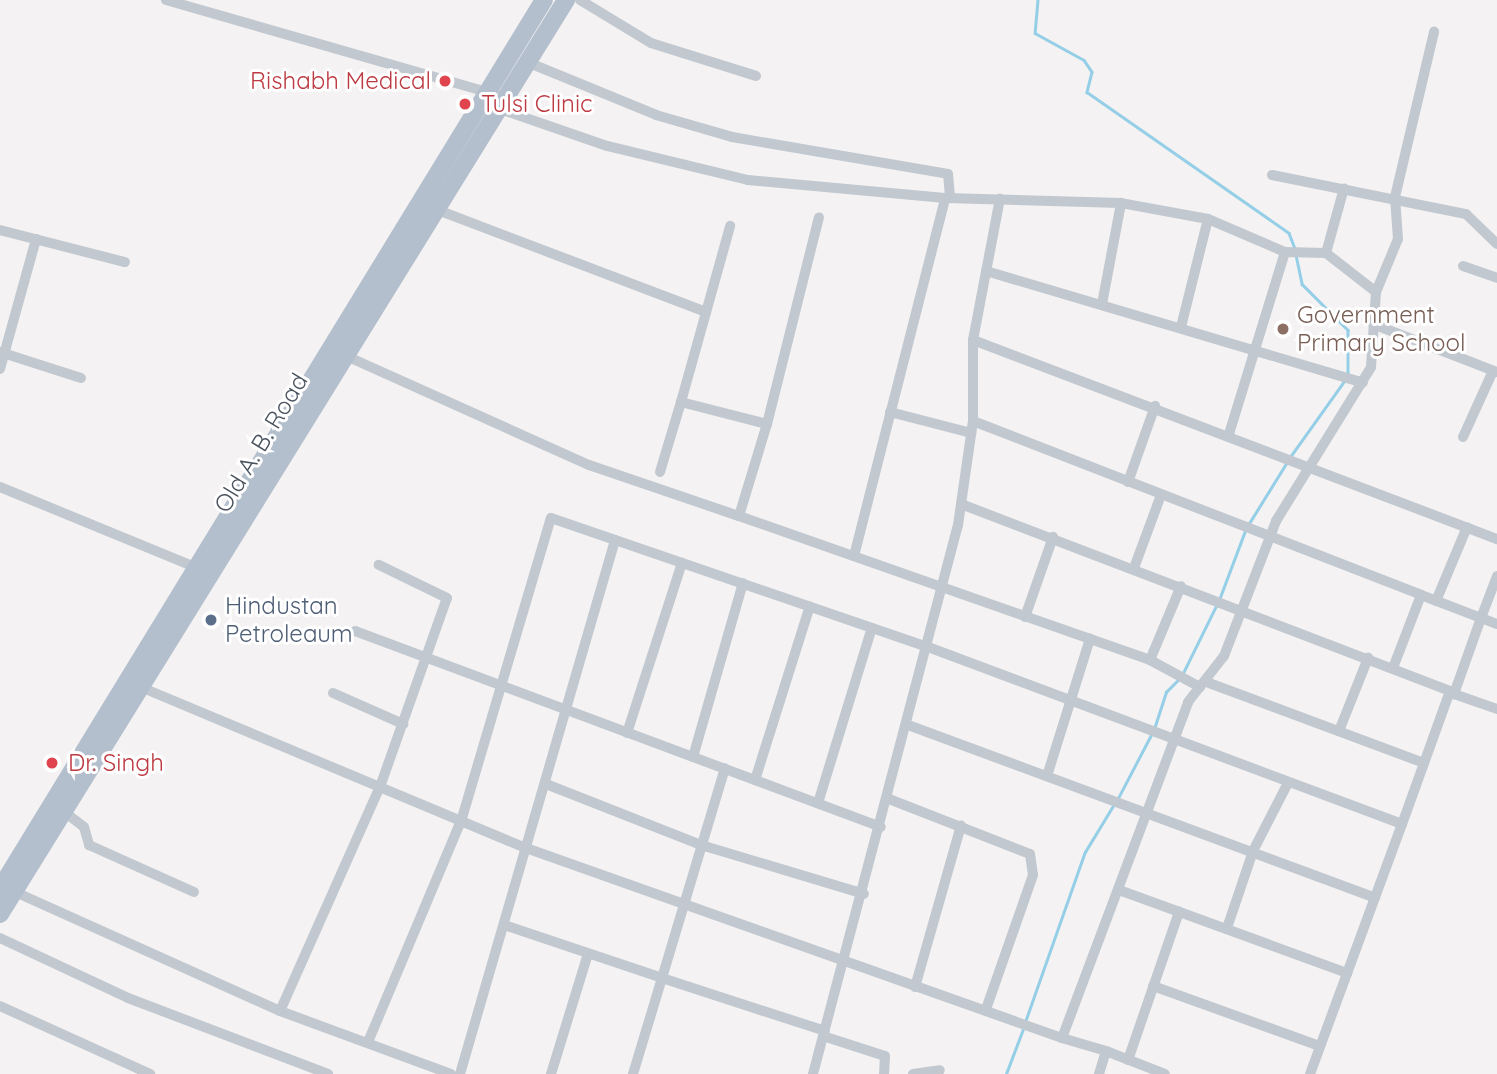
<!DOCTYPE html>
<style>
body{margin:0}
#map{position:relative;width:1497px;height:1074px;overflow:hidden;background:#f4f2f2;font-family:Quicksand,sans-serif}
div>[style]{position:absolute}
.stream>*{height:2.5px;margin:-1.25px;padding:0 1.25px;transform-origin:1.25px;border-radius:1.25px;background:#95cfe7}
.minor>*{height:10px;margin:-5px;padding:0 5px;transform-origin:5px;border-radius:5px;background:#c1c8cf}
.primary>*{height:18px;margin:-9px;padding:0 9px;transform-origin:9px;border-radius:9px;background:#b4bfce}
.dots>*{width:19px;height:19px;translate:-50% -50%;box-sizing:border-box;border:4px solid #fff;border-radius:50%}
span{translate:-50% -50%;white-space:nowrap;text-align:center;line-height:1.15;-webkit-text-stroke:6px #fff;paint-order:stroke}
.health-label{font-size:24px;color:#be3a42}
.right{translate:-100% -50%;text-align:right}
.left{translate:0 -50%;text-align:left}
.education-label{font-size:24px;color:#785e54}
.street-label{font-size:24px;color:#4b535e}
.service-label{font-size:24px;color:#4e5e75}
</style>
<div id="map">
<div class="stream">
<div style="left:1038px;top:0;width:33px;rotate:95deg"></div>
<div style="left:1035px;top:33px;width:56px;rotate:28.9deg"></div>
<div style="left:1084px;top:60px;width:14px;rotate:56deg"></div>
<div style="left:1092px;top:72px;width:21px;rotate:104deg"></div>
<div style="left:1087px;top:92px;width:246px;rotate:34.9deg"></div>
<div style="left:1289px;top:233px;width:17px;rotate:69deg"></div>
<div style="left:1296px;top:255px;width:30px;rotate:78deg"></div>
<div style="left:1302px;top:284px;width:65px;rotate:45deg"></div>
<div style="left:1348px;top:330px;width:44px;rotate:90deg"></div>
<div style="left:1290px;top:457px;width:95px;rotate:-54.5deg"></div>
<div style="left:1248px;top:525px;width:74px;rotate:-58.2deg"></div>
<div style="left:1219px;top:600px;width:74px;rotate:-69.4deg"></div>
<div style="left:1182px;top:675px;width:77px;rotate:-63.8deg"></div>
<div style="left:1154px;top:729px;width:39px;rotate:-72deg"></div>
<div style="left:1166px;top:692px;width:17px;rotate:-45deg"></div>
<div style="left:1117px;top:800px;width:73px;rotate:-62.4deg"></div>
<div style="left:1025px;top:1022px;width:180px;rotate:-70.6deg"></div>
<div style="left:1085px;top:852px;width:54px;rotate:-58.7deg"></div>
<div style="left:1006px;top:1074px;width:48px;rotate:-69.3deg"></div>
</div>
<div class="minor">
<div style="left:166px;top:0;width:333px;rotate:16deg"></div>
<div style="left:580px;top:0;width:83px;rotate:31.2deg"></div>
<div style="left:651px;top:43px;width:110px;rotate:17.4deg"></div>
<div style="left:527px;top:62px;width:139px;rotate:22.3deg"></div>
<div style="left:656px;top:115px;width:79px;rotate:16.1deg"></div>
<div style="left:732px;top:137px;width:219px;rotate:9.7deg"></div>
<div style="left:948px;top:174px;width:24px;rotate:85deg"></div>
<div style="left:1272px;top:175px;width:198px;rotate:11.4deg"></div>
<div style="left:1466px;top:214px;width:43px;rotate:44.1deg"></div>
<div style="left:435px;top:209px;width:290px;rotate:20.8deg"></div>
<div style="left:0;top:230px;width:129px;rotate:14.4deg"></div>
<div style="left:1326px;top:253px;width:67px;rotate:-74.5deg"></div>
<div style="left:1463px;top:266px;width:36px;rotate:19deg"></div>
<div style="left:986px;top:271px;width:393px;rotate:16.5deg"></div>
<div style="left:1376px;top:292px;width:57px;rotate:-67.5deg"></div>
<div style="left:1398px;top:239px;width:42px;rotate:-94.1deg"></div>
<div style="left:1395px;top:197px;width:170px;rotate:-76.7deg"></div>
<div style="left:1102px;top:304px;width:103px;rotate:-79.3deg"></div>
<div style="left:1373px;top:324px;width:133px;rotate:21.2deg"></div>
<div style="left:1181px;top:327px;width:111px;rotate:-76deg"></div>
<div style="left:973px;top:340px;width:561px;rotate:20.8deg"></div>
<div style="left:0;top:352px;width:85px;rotate:17.8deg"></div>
<div style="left:344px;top:355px;width:269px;rotate:24.2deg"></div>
<div style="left:589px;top:465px;width:158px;rotate:18.8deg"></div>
<div style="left:739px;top:516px;width:96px;rotate:-73.1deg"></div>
<div style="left:767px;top:424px;width:89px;rotate:-165.7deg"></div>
<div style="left:681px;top:402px;width:73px;rotate:106.7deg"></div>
<div style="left:0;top:369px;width:135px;rotate:-74.5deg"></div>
<div style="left:681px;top:402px;width:183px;rotate:-74.4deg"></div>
<div style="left:890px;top:412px;width:84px;rotate:14.5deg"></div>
<div style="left:973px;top:421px;width:481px;rotate:21.2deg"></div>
<div style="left:1421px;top:595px;width:78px;rotate:111deg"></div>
<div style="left:767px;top:424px;width:213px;rotate:-75.9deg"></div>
<div style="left:1229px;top:434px;width:190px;rotate:-72.9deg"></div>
<div style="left:1463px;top:437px;width:72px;rotate:-65.6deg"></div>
<div style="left:1128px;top:482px;width:81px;rotate:-70.4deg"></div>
<div style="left:0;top:487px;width:211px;rotate:22.3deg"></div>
<div style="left:961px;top:504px;width:524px;rotate:20.93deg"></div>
<div style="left:1450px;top:691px;width:141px;rotate:109.8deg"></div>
<div style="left:739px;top:516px;width:435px;rotate:19.3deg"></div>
<div style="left:1150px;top:660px;width:80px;rotate:-67.3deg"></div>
<div style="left:854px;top:556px;width:369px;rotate:-75.7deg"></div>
<div style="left:1134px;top:568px;width:78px;rotate:-69.7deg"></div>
<div style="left:1421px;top:595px;width:64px;rotate:21deg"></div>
<div style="left:1481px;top:618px;width:45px;rotate:-69.1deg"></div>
<div style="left:1436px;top:601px;width:80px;rotate:-67.3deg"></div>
<div style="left:1025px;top:617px;width:85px;rotate:-70.7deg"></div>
<div style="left:1497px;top:624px;width:17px;rotate:-159deg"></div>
<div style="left:1481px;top:618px;width:81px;rotate:109.6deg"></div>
<div style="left:1454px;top:694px;width:46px;rotate:19.2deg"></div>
<div style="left:355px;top:631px;width:561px;rotate:20.44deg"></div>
<div style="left:1150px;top:660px;width:57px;rotate:28.4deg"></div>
<div style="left:1209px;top:683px;width:229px;rotate:20.4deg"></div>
<div style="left:143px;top:688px;width:415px;rotate:22.7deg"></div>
<div style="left:526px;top:848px;width:569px;rotate:19.52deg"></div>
<div style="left:1062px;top:1038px;width:359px;rotate:-69.4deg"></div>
<div style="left:1188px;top:702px;width:58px;rotate:-52deg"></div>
<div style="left:1224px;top:656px;width:145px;rotate:-68.9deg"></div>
<div style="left:1276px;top:521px;width:181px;rotate:-58.3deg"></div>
<div style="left:1371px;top:367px;width:75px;rotate:-86.2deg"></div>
<div style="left:1376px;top:292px;width:63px;rotate:-142deg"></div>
<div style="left:1326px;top:253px;width:41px;rotate:-178.6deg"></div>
<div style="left:1285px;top:252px;width:84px;rotate:-156.8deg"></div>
<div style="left:1208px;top:219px;width:88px;rotate:-169.6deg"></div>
<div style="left:1121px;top:203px;width:176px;rotate:-178.4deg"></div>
<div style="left:945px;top:198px;width:198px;rotate:-174.8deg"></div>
<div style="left:748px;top:180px;width:145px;rotate:-166.4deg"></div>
<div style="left:607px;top:146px;width:116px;rotate:-160.9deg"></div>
<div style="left:333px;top:693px;width:77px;rotate:23.9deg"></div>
<div style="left:908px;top:725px;width:498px;rotate:20.3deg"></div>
<div style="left:1339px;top:731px;width:79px;rotate:-68.3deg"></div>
<div style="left:627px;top:733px;width:179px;rotate:-72.1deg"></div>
<div style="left:693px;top:757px;width:181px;rotate:-74deg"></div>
<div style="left:1047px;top:776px;width:144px;rotate:-72.6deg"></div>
<div style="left:755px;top:780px;width:182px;rotate:-72.5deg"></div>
<div style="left:546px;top:784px;width:167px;rotate:21.5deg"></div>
<div style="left:701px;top:845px;width:170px;rotate:16.7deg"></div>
<div style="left:889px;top:799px;width:151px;rotate:21.3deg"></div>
<div style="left:1030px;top:854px;width:21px;rotate:82deg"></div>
<div style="left:1033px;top:875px;width:142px;rotate:109.3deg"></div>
<div style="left:818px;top:803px;width:183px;rotate:-72.9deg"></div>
<div style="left:67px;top:814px;width:21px;rotate:37deg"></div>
<div style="left:84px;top:827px;width:19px;rotate:74deg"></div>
<div style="left:89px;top:845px;width:115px;rotate:24.1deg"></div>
<div style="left:1119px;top:890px;width:243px;rotate:20deg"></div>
<div style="left:13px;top:891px;width:293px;rotate:24.2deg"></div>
<div style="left:280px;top:1011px;width:182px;rotate:20.2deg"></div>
<div style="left:504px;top:925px;width:167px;rotate:18.5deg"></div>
<div style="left:662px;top:978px;width:219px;rotate:-73.3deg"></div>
<div style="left:1227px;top:928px;width:81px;rotate:-71.3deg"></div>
<div style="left:1253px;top:851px;width:76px;rotate:-62.8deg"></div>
<div style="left:0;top:938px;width:141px;rotate:25.1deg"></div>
<div style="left:128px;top:998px;width:214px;rotate:20.8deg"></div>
<div style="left:1153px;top:986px;width:177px;rotate:19.8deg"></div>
<div style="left:915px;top:987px;width:168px;rotate:-74.1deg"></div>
<div style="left:0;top:1006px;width:165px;rotate:24.4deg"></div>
<div style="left:280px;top:1011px;width:248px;rotate:-66deg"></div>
<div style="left:381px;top:784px;width:197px;rotate:-70.5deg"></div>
<div style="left:447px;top:598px;width:76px;rotate:-154.1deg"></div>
<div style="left:823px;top:1036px;width:65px;rotate:17.9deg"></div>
<div style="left:885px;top:1056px;width:18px;rotate:93deg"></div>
<div style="left:1062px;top:1038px;width:46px;rotate:16.5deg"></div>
<div style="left:1106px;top:1051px;width:24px;rotate:107deg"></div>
<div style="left:368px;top:1042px;width:243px;rotate:-67.2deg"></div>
<div style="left:462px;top:818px;width:313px;rotate:-73.5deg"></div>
<div style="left:551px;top:518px;width:398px;rotate:18.9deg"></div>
<div style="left:928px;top:647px;width:506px;rotate:20.48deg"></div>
<div style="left:1402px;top:824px;width:266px;rotate:110.2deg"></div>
<div style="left:1106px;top:1051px;width:63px;rotate:21.3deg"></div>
<div style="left:1128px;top:1060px;width:157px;rotate:-71deg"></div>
<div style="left:460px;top:1074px;width:556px;rotate:-73.81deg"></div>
<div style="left:551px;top:1074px;width:126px;rotate:-72.9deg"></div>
<div style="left:633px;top:1074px;width:100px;rotate:-73.2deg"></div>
<div style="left:662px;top:978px;width:171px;rotate:18deg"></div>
<div style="left:813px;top:1074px;width:568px;rotate:-75.21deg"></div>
<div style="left:958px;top:525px;width:105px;rotate:-81.8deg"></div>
<div style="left:973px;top:421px;width:81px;rotate:-90deg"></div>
<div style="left:973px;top:340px;width:144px;rotate:-79.2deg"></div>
<div style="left:913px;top:1074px;width:27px;rotate:-8deg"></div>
</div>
<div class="primary">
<div style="left:0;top:889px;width:1042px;rotate:-58.54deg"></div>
<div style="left:0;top:914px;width:1075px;rotate:-58.23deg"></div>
</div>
<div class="dots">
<div style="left:445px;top:81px;background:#e0444e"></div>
<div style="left:465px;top:104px;background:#e0444e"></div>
<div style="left:1283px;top:329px;background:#8d6e63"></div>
<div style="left:211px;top:620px;background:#5c6f8a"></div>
<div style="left:52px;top:763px;background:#e0444e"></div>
</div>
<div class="health-label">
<span class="right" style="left:431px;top:81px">Rishabh Medical</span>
<span class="left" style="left:481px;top:104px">Tulsi Clinic</span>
<span class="left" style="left:68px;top:763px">Dr. Singh</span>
</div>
<div class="education-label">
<span class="left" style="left:1297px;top:329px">Government<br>Primary School</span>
</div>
<div class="street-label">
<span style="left:261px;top:443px;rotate:-59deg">Old A. B. Road</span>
</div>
<div class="service-label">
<span class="left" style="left:225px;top:620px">Hindustan<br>Petroleaum</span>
</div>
</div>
